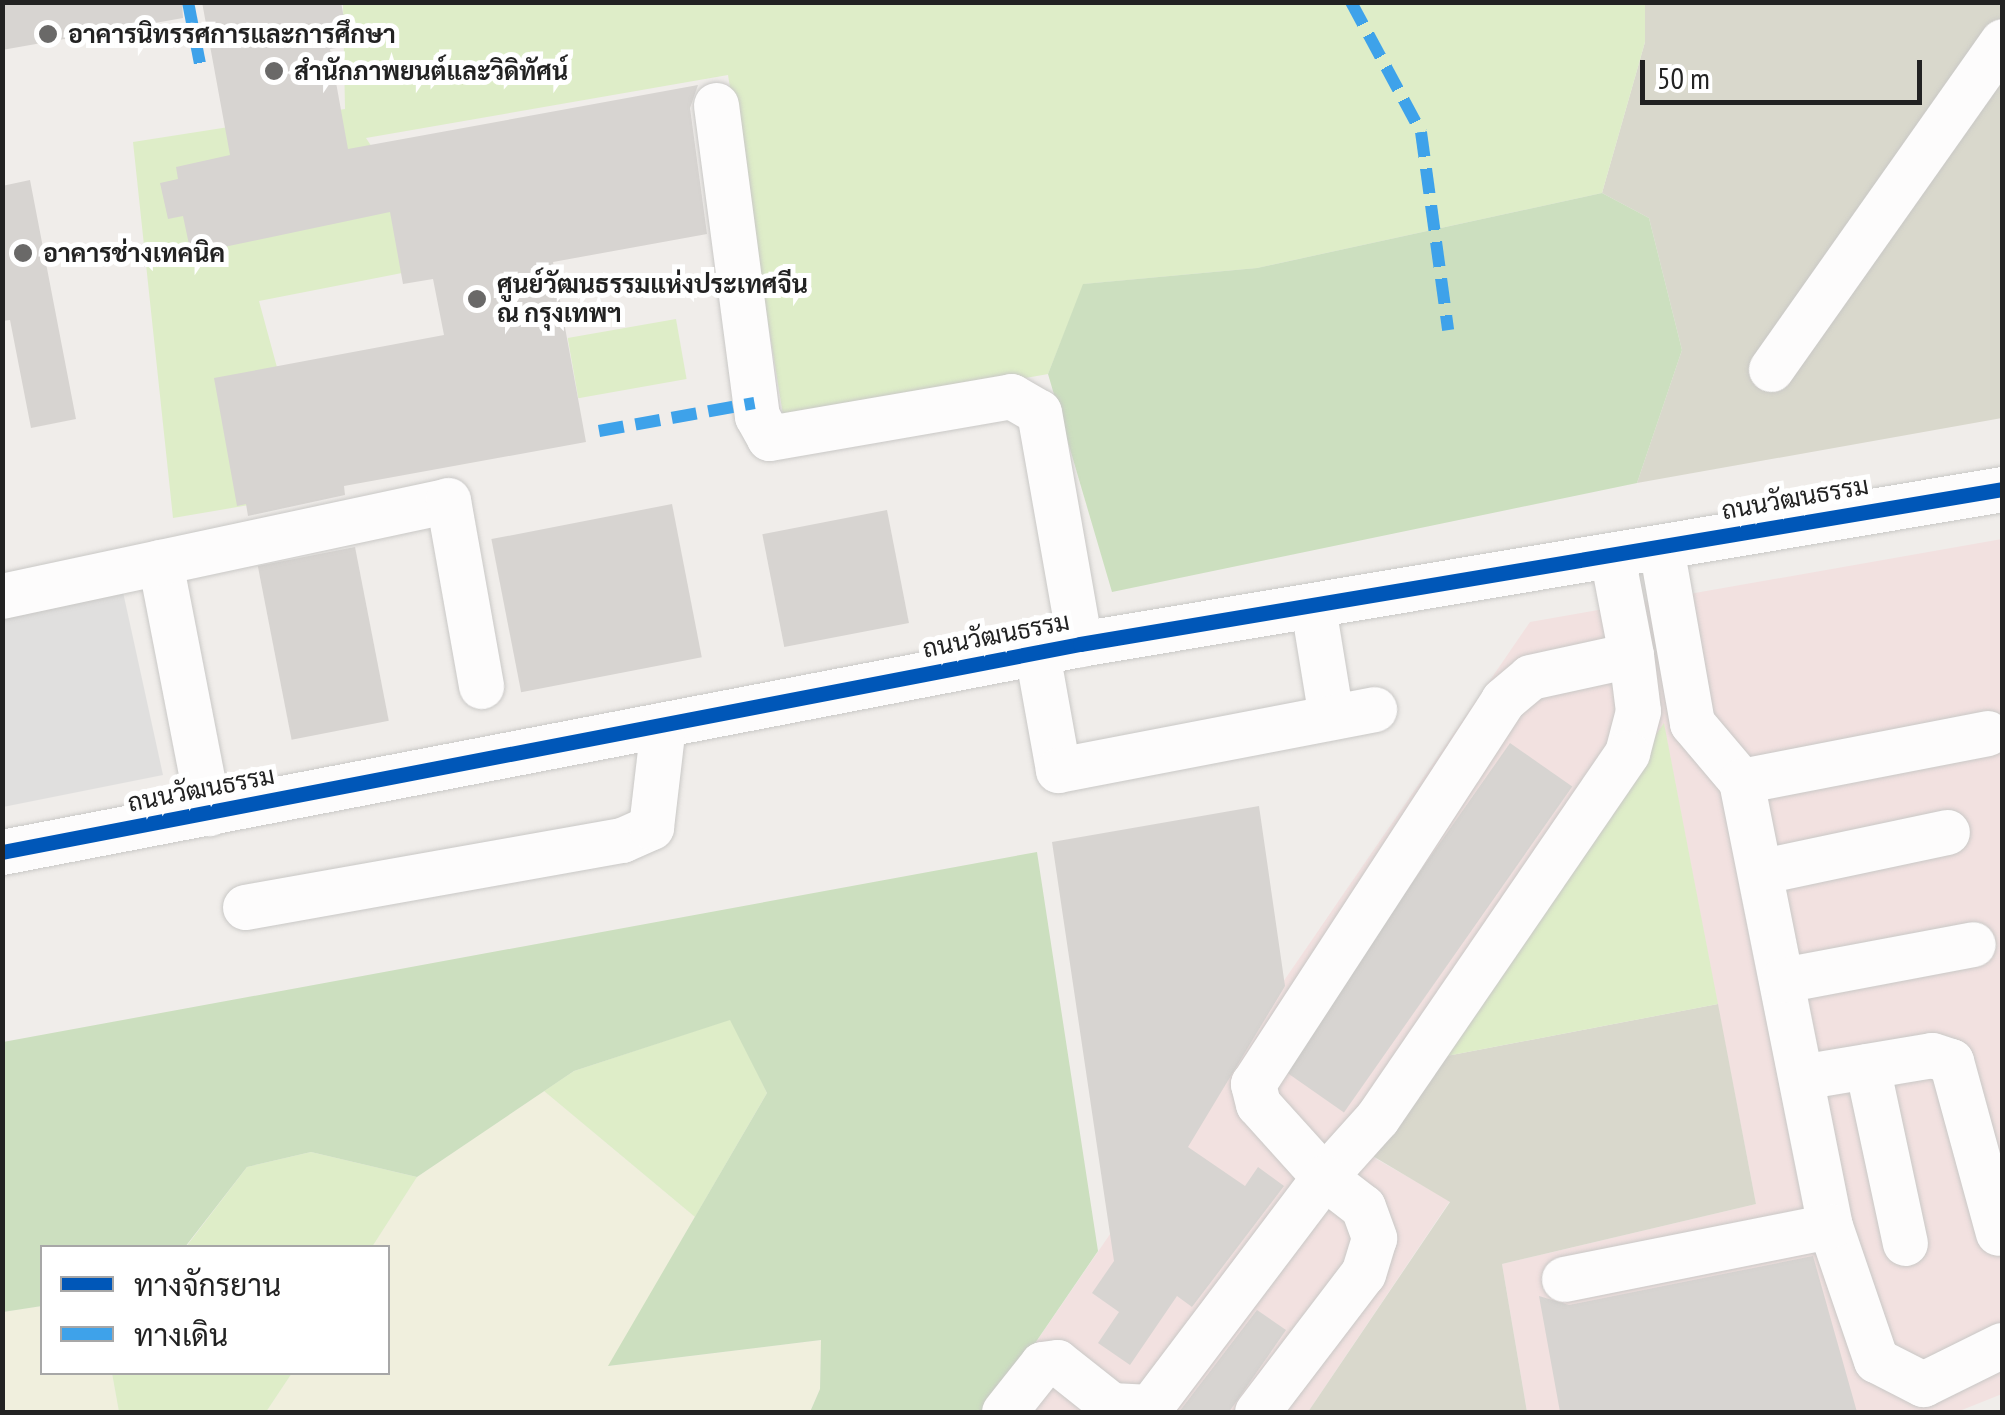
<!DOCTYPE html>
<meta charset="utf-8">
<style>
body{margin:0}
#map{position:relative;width:2005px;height:1415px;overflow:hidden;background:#f0edea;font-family:"PT Sans Narrow",Sarabun,sans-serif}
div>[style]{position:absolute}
.commercial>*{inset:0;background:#f2e1e0}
.construction>*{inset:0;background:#d9d8cc}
.farmland>*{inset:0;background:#f0efdd}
.grass>*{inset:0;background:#deedc8;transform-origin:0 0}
.forest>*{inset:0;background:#ccdfbf}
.parking>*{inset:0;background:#e0dfde}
.building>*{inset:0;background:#d7d4d1;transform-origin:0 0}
.roads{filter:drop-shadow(0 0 2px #c9c8c6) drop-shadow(0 0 2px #c9c8c6)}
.minor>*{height:45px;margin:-22.5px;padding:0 22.5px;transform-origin:22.5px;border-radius:22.5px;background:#fdfcfc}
.quiet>*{height:12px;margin-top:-6px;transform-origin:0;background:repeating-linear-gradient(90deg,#3ea2ea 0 25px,transparent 0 37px)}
.cycleway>*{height:15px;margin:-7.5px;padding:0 7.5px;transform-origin:7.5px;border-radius:7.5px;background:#0057b8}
.dots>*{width:28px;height:28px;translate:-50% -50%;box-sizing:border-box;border:5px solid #fff;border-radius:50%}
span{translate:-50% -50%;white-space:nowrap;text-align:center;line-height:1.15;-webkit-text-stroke:10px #fff;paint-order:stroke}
.poi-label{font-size:25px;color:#222;font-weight:700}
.left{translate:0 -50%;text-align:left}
.street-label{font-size:25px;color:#222}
.frame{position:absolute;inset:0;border:5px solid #222;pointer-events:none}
.legend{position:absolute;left:40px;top:1245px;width:350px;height:130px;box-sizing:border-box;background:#fff;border:2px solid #a7a7a7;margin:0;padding:12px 18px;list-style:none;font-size:30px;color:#222}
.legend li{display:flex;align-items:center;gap:20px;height:50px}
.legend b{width:50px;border:2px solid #a7a7a7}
.scale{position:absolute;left:1640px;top:60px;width:282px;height:45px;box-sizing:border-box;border:5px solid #222;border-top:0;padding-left:12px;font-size:30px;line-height:35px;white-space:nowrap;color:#222;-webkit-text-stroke:8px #fff;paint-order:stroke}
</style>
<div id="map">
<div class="commercial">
<div style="clip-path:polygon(2002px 539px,2002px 1394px,1957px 1412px,1527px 1412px,1502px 1264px,1756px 1204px,1664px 725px,1366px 1153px,1450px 1201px,1308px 1412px,988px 1412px,1530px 622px)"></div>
</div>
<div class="construction">
<div style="clip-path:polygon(1645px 3px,2002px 3px,2002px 418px,1637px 483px,1682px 350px,1649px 218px,1602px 193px,1645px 42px)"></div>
<div style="clip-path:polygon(1718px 1004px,1756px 1204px,1502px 1264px,1527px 1412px,1308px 1412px,1450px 1202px,1366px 1152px,1431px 1059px)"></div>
</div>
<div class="farmland">
<div style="clip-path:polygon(544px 1091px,695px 1217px,609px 1366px,821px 1340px,820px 1389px,810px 1412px,266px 1412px,292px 1373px,388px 1372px,388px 1248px,372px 1247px,417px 1177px)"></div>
<div style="clip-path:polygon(42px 1306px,42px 1372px,112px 1373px,119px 1412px,3px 1412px,2px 1312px)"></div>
</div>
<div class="grass">
<div style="clip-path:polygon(343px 3px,1645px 3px,1645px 42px,1602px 193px,1257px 268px,1084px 284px,1048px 374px,784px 421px,728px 75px,366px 138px,448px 264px,259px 301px,278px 371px,267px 502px,173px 518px,133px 142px,345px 109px)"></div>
<div style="left:676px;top:319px;width:61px;height:110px;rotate:80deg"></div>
<div style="clip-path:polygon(1664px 723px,1718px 1004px,1431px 1059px)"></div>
<div style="clip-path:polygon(731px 1019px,767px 1093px,695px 1217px,544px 1091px,574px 1071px)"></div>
<div style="clip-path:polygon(311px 1152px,417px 1177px,372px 1247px,185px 1248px,247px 1167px)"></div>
<div style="clip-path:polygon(112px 1373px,112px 1372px,292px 1373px,266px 1412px,119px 1412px)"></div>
</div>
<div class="forest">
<div style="clip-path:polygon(1602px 193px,1649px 218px,1682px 350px,1637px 483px,1112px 592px,1048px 374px,1083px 284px,1257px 268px)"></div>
<div style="clip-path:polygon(1037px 852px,1098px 1251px,988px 1412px,810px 1412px,820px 1389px,821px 1340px,608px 1366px,767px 1093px,730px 1020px,574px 1071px,417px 1177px,311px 1152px,247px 1167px,185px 1247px,42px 1248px,42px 1306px,3px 1312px,3px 1042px)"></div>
</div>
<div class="parking">
<div style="clip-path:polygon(123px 592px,163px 775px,3px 807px,3px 616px)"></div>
</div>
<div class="building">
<div style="clip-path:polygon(2px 2px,182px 2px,183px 18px,2px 50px)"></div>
<div style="clip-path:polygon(202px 2px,341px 2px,349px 46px,330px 49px,348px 149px,698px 85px,690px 108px,707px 234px,553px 262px,586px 442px,344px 486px,345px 495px,248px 516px,246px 504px,237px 506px,214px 378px,444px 335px,433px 279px,403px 284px,390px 212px,191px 254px,183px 216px,168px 219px,160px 183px,178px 179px,176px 167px,230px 155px)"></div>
<div style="clip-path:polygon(30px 180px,76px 419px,31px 428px,10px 320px,2px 321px,2px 186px)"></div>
<div style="left:672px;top:504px;width:156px;height:184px;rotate:79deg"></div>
<div style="left:887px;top:510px;width:115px;height:127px;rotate:79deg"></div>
<div style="left:355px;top:547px;width:177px;height:99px;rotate:79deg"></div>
<div style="left:1510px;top:743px;width:76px;height:398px;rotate:35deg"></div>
<div style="clip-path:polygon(1259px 806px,1285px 986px,1188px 1147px,1245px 1186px,1258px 1167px,1284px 1186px,1192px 1307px,1177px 1296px,1130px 1365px,1098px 1343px,1119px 1312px,1092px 1293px,1114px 1261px,1052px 842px)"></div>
<div style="clip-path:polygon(1813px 1256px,1857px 1412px,1560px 1412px,1539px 1296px,1569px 1305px)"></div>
<div style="clip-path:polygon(1257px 1310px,1286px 1330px,1229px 1412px,1179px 1412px)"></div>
</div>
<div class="roads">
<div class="minor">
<div style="left:716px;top:105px;width:314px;rotate:82.5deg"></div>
<div style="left:757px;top:416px;width:25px;rotate:61deg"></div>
<div style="left:769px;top:438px;width:246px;rotate:-9.8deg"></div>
<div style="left:1011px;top:396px;width:32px;rotate:30deg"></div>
<div style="left:1039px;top:412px;width:236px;rotate:80deg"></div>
<div style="left:1771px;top:369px;width:401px;rotate:-54.8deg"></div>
<div style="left:1661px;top:547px;width:179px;rotate:80deg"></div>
<div style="left:1692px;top:723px;width:76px;rotate:49.8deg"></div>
<div style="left:1741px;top:781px;width:454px;rotate:78.7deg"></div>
<div style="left:1830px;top:1226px;width:142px;rotate:71.1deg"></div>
<div style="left:1876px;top:1360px;width:53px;rotate:27.1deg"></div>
<div style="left:1923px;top:1384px;width:88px;rotate:-26.3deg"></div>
<div style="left:1612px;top:556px;width:101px;rotate:79.1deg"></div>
<div style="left:1631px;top:655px;width:56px;rotate:82.9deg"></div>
<div style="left:1638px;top:711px;width:43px;rotate:104.7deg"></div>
<div style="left:1627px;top:753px;width:442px;rotate:124.4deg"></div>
<div style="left:1377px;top:1118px;width:79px;rotate:131.9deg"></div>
<div style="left:1324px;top:1177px;width:98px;rotate:-132.1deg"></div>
<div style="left:1258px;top:1104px;width:21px;rotate:-104deg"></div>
<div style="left:1253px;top:1084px;width:458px;rotate:-56.9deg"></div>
<div style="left:1503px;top:700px;width:35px;rotate:-40deg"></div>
<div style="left:1530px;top:677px;width:103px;rotate:-12.3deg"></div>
<div style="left:160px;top:562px;width:256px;rotate:79deg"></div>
<div style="left:2px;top:596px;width:456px;rotate:-12.1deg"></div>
<div style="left:448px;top:500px;width:189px;rotate:79.9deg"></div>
<div style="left:1313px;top:607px;width:111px;rotate:80.7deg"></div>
<div style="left:1037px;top:653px;width:119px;rotate:79.8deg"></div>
<div style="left:1058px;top:770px;width:322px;rotate:-10.9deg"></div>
<div style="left:1741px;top:781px;width:251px;rotate:-11deg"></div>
<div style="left:2px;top:852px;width:1098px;rotate:-10.92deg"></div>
<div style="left:1080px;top:644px;width:935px;rotate:-9.54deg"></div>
<div style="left:1763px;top:871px;width:188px;rotate:-12deg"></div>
<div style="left:245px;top:907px;width:383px;rotate:-10.1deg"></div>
<div style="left:622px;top:840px;width:32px;rotate:-24deg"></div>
<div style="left:651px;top:827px;width:103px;rotate:-83.3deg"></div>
<div style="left:1783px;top:980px;width:193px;rotate:-10.7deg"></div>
<div style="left:1867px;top:1066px;width:181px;rotate:77.9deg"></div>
<div style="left:1801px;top:1077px;width:133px;rotate:-9.5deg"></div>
<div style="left:1932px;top:1055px;width:20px;rotate:18deg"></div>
<div style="left:1951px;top:1061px;width:178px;rotate:74.7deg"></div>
<div style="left:1564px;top:1279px;width:271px;rotate:-11.3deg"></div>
<div style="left:1004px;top:1412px;width:61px;rotate:-51.6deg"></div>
<div style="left:1042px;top:1364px;width:15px;rotate:-8deg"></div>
<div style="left:1057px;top:1362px;width:69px;rotate:38.5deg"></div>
<div style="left:1111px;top:1405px;width:39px;rotate:3deg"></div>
<div style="left:1150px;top:1407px;width:288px;rotate:-52.9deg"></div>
<div style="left:1324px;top:1177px;width:49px;rotate:37.6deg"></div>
<div style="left:1363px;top:1207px;width:33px;rotate:70deg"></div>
<div style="left:1374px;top:1238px;width:37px;rotate:107deg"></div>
<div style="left:1363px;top:1273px;width:175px;rotate:127.3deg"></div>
</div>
</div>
<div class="quiet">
<div style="left:188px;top:2px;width:63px;rotate:79deg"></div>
<div style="left:1351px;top:2px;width:148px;rotate:61.7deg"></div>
<div style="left:1421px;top:132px;width:200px;rotate:82.2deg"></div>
<div style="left:599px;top:431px;width:158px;rotate:-10.2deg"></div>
</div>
<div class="cycleway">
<div style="left:2px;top:852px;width:1098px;rotate:-10.92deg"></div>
<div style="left:1080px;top:644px;width:935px;rotate:-9.54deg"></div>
</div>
<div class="dots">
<div style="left:48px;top:34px;background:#6a6968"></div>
<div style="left:274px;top:71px;background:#6a6968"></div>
<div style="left:23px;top:253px;background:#6a6968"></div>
<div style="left:477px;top:299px;background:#6a6968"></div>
</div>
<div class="poi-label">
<span class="left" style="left:68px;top:34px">อาคารนิทรรศการและการศึกษา</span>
<span class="left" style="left:294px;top:71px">สำนักภาพยนต์และวิดิทัศน์</span>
<span class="left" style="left:43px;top:253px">อาคารช่างเทคนิค</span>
<span class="left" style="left:497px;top:299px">ศูนย์วัฒนธรรมแห่งประเทศจีน<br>ณ กรุงเทพฯ</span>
</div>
<div class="street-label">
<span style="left:1795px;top:498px;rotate:-10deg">ถนนวัฒนธรรม</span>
<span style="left:996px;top:635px;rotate:-11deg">ถนนวัฒนธรรม</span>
<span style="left:201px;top:789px;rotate:-11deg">ถนนวัฒนธรรม</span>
</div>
<div class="frame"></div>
<ul class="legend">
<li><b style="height:12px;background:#0057b8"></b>ทางจักรยาน</li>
<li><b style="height:12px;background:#3ea2ea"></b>ทางเดิน</li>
</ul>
<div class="scale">50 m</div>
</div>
